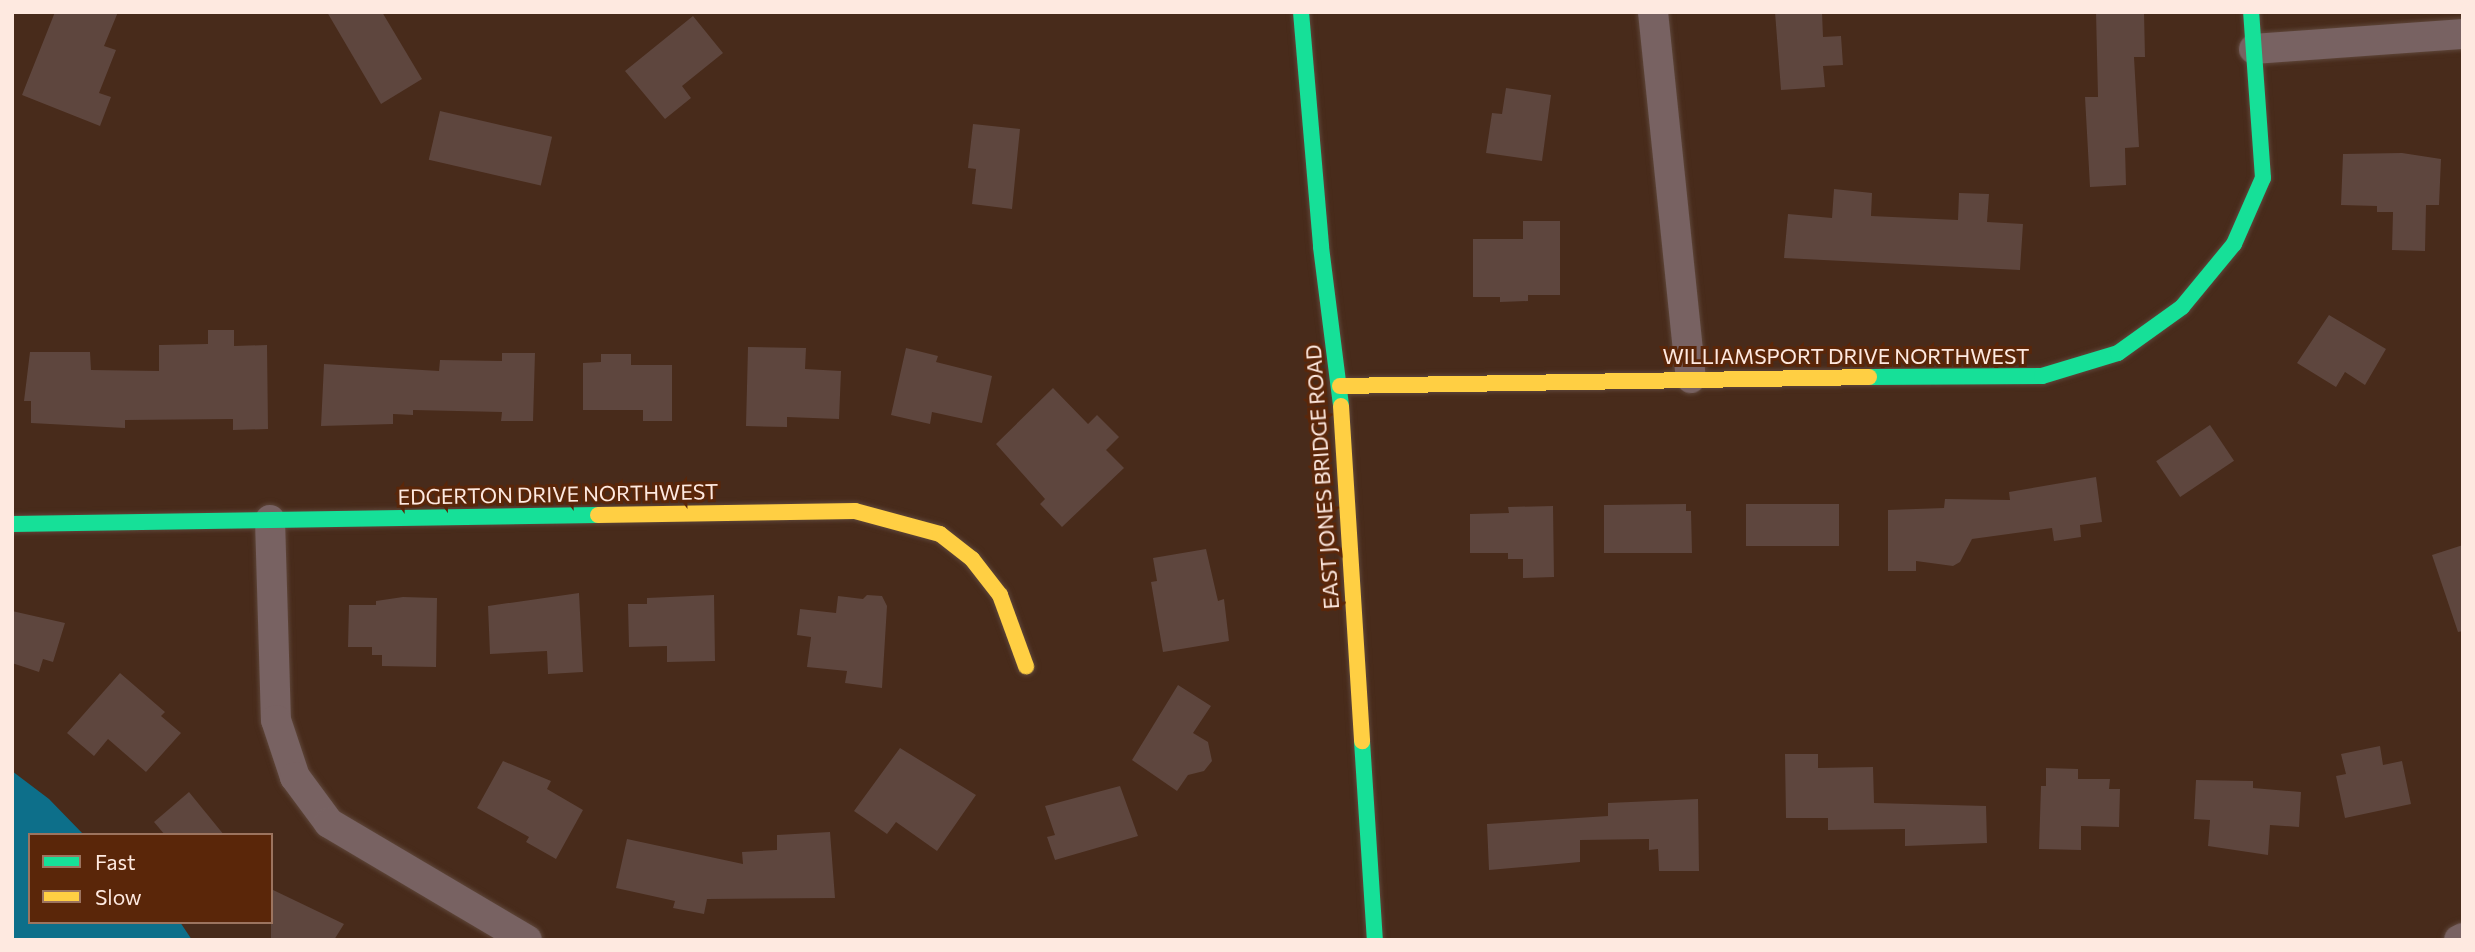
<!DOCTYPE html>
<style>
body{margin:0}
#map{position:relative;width:2475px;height:952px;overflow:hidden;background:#482b1b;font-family:Commissioner,sans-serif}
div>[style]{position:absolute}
.water>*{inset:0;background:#0d6f8a}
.building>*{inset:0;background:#5e463e;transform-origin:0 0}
.roads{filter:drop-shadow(0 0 2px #5e463a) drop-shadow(0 0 2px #5e463a)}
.street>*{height:30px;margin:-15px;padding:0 15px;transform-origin:15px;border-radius:15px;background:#786262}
.fast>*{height:16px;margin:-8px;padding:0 8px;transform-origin:8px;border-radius:8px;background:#16e098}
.slow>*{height:16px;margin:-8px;padding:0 8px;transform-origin:8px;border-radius:8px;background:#ffcf43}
span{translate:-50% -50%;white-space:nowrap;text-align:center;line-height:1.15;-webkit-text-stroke:6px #5a2609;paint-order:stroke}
.street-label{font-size:21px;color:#fee9e0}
.frame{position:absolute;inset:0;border:14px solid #fee9e0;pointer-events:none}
.legend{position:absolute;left:28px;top:833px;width:245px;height:91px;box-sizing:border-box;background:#5a2609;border:2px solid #9c745f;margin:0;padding:9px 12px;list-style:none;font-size:21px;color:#fee9e0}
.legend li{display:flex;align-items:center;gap:14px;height:35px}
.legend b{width:35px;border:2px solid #9c745f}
</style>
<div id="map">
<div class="water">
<div style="clip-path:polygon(12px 771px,49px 799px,84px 835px,30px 835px,30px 922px,180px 922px,192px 940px,12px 940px)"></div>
</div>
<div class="building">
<div style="clip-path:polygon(55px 12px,118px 12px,104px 46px,116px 50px,99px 93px,111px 97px,100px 126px,22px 95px)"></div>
<div style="clip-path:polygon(327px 12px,382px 12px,422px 79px,381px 104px)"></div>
<div style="clip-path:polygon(1775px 12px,1822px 12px,1823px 37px,1841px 36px,1843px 65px,1823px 66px,1825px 87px,1781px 90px)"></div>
<div style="clip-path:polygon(2096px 12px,2144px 12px,2145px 57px,2134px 57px,2139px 147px,2125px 148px,2126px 185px,2090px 187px,2085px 97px,2098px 97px)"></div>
<div style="clip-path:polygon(693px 16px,723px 53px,682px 86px,691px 98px,665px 119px,625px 71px)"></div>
<div style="clip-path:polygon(1506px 88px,1551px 95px,1542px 161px,1486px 153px,1492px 113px,1502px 114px)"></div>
<div style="left:440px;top:111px;width:115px;height:50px;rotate:13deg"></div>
<div style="clip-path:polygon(973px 124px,1020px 129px,1012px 209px,972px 204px,976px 169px,968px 168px)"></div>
<div style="clip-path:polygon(2402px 153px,2441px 159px,2439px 205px,2426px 205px,2425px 251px,2392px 250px,2393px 212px,2377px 212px,2377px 206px,2341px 205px,2343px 154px)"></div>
<div style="clip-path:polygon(1834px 189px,1872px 193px,1871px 216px,1958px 220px,1959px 193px,1989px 194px,1987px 222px,2023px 224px,2020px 270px,1784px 258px,1788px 214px,1832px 218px)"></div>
<div style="clip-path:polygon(1523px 221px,1560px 221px,1560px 295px,1528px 295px,1528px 301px,1500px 302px,1500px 297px,1473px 297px,1473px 239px,1523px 239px)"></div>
<div style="clip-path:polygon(2329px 315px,2386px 349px,2365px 385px,2345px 372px,2336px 387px,2297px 363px)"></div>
<div style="clip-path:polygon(208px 330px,234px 330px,234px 346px,267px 345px,268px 429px,233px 430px,233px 419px,125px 420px,125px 428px,31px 423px,31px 401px,24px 401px,30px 352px,90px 352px,91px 370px,159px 371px,159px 345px,208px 344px)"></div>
<div style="clip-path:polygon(748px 347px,806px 348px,805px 369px,841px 371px,839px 419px,787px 417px,787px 427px,746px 426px)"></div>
<div style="clip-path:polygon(906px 348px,938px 356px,936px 362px,992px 376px,982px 423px,932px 412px,930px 424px,891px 415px)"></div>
<div style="clip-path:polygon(502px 353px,535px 353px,533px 421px,501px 421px,502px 412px,413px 410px,413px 415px,393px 414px,393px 424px,321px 426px,324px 364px,439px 371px,440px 360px,502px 361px)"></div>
<div style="clip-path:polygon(601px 354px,631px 354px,631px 365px,672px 365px,672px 421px,643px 421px,643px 410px,583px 410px,583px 363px,601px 362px)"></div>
<div style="clip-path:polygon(1053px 388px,1088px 424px,1097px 415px,1119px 437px,1106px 450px,1124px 468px,1062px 527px,1040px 504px,1045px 499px,996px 444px)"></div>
<div style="left:2210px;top:425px;width:43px;height:65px;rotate:56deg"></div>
<div style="clip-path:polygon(2096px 477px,2102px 522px,2080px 525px,2081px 537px,2054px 541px,2052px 528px,1972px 539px,1960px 562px,1953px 566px,1916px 561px,1916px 571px,1888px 571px,1888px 510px,1944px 508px,1945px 499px,2010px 500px,2009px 492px)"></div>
<div style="clip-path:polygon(1686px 504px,1686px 511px,1691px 511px,1692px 553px,1604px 553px,1604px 505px)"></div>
<div style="left:1839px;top:504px;width:42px;height:93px;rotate:90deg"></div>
<div style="clip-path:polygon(1553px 506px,1554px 577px,1523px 578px,1523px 559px,1508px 559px,1508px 553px,1470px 553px,1470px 514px,1509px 513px,1508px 507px)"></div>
<div style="clip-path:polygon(2463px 545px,2463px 631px,2458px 632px,2432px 555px)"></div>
<div style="clip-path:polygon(1206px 549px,1218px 601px,1224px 599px,1229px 641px,1163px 652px,1151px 582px,1157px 581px,1153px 558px)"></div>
<div style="clip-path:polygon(579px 593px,583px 672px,548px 674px,547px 651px,490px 654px,488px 606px)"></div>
<div style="clip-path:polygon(714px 595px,715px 661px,667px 662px,667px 646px,629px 647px,628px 604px,647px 604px,647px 598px)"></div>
<div style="clip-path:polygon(867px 595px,882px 596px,887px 606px,882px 688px,845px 683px,847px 671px,807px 667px,811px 637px,797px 635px,800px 609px,836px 613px,838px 596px,863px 599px)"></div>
<div style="clip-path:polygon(403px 597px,437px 598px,436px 667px,382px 666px,382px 655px,372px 655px,372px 647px,348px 647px,349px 605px,376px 605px,376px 601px)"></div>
<div style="clip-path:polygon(12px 611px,65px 623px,53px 662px,43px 659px,39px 672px,12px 663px)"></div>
<div style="clip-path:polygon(120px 673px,165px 712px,161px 716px,181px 733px,146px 772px,108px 739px,94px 756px,67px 733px)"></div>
<div style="clip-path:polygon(1178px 685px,1211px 706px,1193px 733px,1208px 742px,1212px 761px,1204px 771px,1188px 775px,1177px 791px,1132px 760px)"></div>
<div style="clip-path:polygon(2380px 746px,2383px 765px,2402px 761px,2411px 804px,2345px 818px,2336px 776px,2346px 774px,2341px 754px)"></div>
<div style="clip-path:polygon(900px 748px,976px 795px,937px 851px,896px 822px,887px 834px,854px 811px)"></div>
<div style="clip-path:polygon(1785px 754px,1818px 754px,1818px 768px,1873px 767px,1874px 803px,1986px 806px,1987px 843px,1905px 846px,1905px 829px,1828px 830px,1828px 818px,1786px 818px)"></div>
<div style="clip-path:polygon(503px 761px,551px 781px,547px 789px,583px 810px,556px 859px,526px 842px,529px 837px,477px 808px)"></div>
<div style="clip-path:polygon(2046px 768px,2078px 769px,2078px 779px,2110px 779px,2109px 789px,2120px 789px,2119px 827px,2081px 826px,2081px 850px,2039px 849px,2041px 786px,2046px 786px)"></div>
<div style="clip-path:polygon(2196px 780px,2253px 781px,2253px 788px,2301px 792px,2299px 827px,2270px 825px,2268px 855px,2208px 846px,2210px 820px,2194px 819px)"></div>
<div style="clip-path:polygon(1120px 786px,1138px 836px,1055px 860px,1047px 837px,1055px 835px,1045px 806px)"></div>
<div style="clip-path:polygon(189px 792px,224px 835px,165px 835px,154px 822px)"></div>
<div style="clip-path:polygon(1698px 799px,1699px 871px,1659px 871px,1658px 849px,1649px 850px,1649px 839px,1580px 840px,1580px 862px,1489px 870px,1487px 824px,1608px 816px,1608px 803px)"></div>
<div style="clip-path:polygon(830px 832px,835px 898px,707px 899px,704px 914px,673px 908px,675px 901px,616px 888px,627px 839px,743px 864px,742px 852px,777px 850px,777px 835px)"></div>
<div style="clip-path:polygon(271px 889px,344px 924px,334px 940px,271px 940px)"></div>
</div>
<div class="roads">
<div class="street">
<div style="left:1653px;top:12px;width:368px;rotate:84.1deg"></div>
<div style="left:2254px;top:49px;width:210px;rotate:-4.1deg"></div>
<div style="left:270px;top:520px;width:200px;rotate:88.3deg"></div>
<div style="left:276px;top:720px;width:60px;rotate:71.6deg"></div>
<div style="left:295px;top:777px;width:57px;rotate:53.5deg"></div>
<div style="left:329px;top:823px;width:230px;rotate:30.6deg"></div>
<div style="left:2459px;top:940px;width:4px;rotate:-27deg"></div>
</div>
<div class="fast">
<div style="left:1301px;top:12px;width:236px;rotate:85.1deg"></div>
<div style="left:1321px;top:247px;width:160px;rotate:82.8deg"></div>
<div style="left:1869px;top:377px;width:173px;rotate:-0.3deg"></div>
<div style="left:2042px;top:376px;width:79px;rotate:-16.8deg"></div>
<div style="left:2118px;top:353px;width:79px;rotate:-35.7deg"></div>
<div style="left:2182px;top:307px;width:82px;rotate:-50.5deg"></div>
<div style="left:2234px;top:244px;width:72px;rotate:-66.3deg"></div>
<div style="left:2263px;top:178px;width:166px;rotate:-94.1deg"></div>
<div style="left:12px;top:524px;width:586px;rotate:-0.88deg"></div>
<div style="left:1362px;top:741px;width:199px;rotate:86.3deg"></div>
</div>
<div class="slow">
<div style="left:1340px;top:386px;width:529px;rotate:-0.97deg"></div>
<div style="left:1341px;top:406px;width:336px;rotate:86.4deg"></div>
<div style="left:598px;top:515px;width:257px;rotate:-0.9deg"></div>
<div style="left:855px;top:511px;width:88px;rotate:15.1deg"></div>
<div style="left:940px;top:534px;width:41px;rotate:38deg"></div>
<div style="left:972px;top:559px;width:46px;rotate:52.1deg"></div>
<div style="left:1000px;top:595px;width:76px;rotate:69.9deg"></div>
</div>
</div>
<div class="street-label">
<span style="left:1846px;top:356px">WILLIAMSPORT DRIVE NORTHWEST</span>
<span style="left:1322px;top:477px;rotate:-94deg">EAST JONES BRIDGE ROAD</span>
<span style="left:558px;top:494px;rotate:-1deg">EDGERTON DRIVE NORTHWEST</span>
</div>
<div class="frame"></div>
<ul class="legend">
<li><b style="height:9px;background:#16e098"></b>Fast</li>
<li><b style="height:9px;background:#ffcf43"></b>Slow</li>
</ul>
</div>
